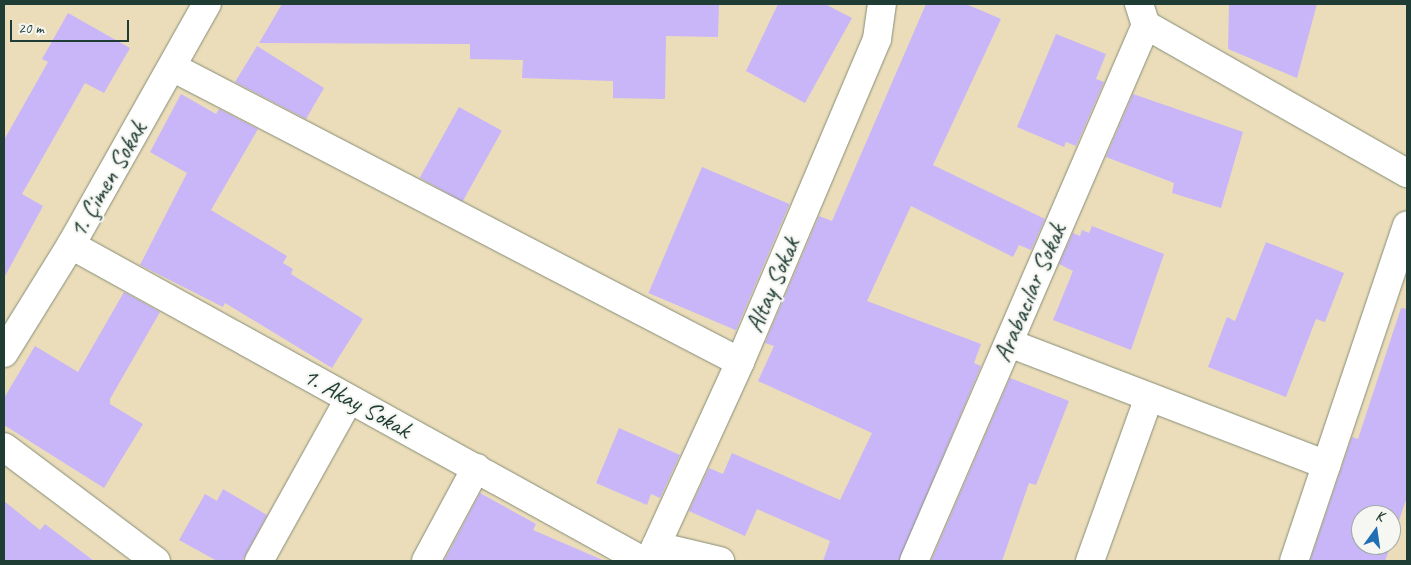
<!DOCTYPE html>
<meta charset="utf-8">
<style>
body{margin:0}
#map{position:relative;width:1411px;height:565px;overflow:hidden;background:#ebddba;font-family:Caveat,sans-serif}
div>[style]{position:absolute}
.building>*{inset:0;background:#c9b6f8;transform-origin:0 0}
.roads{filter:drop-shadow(0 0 1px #858d77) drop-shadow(0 0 1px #858d77)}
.minor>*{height:28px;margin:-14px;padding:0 14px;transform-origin:14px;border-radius:14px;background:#fff}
span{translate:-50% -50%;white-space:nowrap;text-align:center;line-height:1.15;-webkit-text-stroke:4.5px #f6f6f2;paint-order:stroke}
.street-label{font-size:25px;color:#1f3d34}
.frame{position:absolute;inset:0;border:5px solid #1f3d34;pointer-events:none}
.north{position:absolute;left:1351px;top:505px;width:50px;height:50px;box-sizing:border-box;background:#f6f6f2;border:1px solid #a0aca6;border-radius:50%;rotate:14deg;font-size:14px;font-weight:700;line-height:20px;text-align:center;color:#1f3d34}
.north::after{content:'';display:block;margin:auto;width:18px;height:22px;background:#1f6fb2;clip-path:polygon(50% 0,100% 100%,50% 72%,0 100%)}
.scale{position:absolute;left:10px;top:20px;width:119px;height:22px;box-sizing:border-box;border:2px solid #1f3d34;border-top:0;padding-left:6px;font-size:15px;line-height:18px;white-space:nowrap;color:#1f3d34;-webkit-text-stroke:4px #f6f6f2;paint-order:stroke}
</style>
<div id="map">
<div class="building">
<div style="clip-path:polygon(282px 4px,719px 4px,718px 37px,666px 36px,665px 99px,613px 98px,613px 81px,522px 78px,523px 60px,470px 59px,470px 44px,259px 43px)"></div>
<div style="clip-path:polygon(778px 4px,825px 4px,852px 18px,805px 103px,746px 71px)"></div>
<div style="clip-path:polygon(926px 4px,966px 4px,1001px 19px,933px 165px,1045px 219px,1031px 250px,1019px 245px,1013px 257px,911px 206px,867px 301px,981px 344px,974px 363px,981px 366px,899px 561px,823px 561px,830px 541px,757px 509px,745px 536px,689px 511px,709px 468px,723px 474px,732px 453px,840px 500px,872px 433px,758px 381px,774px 346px,765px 343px,819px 216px,832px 221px)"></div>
<div style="clip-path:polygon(1229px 4px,1317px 4px,1297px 78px,1228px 49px)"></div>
<div style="clip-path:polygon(68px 13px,130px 48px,104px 93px,85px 83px,22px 194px,43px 206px,4px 278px,4px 140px,48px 62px,42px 59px)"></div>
<div style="clip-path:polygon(1056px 34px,1106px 54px,1096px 79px,1104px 82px,1076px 146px,1066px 142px,1064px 147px,1017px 127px)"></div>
<div style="clip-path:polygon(257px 46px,324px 88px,306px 119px,235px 82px)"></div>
<div style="clip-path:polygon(181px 94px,216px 114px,219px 109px,258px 129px,211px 210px,287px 256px,283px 263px,293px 269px,291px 274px,363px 319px,332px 368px,225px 303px,223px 307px,140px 265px,187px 173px,150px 152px)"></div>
<div style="clip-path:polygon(1133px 94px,1243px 132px,1221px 208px,1172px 193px,1174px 183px,1106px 157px)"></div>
<div style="left:459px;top:107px;width:49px;height:81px;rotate:29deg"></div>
<div style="left:702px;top:167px;width:95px;height:137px;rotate:23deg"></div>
<div style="clip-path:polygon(1092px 226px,1164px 254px,1131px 350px,1053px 320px,1073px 271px,1059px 264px,1073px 233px,1080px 236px,1082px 230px,1089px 233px)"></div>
<div style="clip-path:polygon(1266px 242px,1344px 273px,1325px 322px,1316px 319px,1286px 397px,1208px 367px,1227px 317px,1235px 321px)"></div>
<div style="clip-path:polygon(124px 292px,160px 312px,110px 399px,110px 404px,143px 424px,104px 488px,4px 425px,4px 398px,35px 346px,78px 372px)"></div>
<div style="clip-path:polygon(1401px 308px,1407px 309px,1407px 497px,1391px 544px,1391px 515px,1361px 515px,1361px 545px,1391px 545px,1385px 561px,1310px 561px,1352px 437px,1358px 439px)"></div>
<div style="clip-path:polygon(1010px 378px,1069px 401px,1036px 485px,1029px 483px,1002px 561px,931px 561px)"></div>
<div style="clip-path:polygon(619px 428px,680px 455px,660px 498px,651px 494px,647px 505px,596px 483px)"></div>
<div style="clip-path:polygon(223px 489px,267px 515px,242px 561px,217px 561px,179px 540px,205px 494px,217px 501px)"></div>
<div style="clip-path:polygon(480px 493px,536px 524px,533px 530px,605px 561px,444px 561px)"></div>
<div style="clip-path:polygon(4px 501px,40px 530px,45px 524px,94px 561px,4px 561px)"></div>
</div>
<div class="roads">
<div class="minor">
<div style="left:1139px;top:4px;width:22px;rotate:72deg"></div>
<div style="left:1146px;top:25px;width:300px;rotate:29.6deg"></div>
<div style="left:172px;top:67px;width:640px;rotate:27.45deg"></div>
<div style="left:71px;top:245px;width:653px;rotate:28.92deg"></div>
<div style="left:1009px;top:343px;width:340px;rotate:21deg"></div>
<div style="left:4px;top:353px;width:127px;rotate:-58.2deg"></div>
<div style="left:71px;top:245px;width:277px;rotate:-60.6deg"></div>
<div style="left:4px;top:447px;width:190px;rotate:36.9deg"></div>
<div style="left:656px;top:546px;width:66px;rotate:13.2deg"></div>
<div style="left:259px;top:561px;width:185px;rotate:-60.9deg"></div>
<div style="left:426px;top:561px;width:106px;rotate:-61.7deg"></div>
<div style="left:649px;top:561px;width:219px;rotate:-65.4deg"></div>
<div style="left:740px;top:362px;width:351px;rotate:-67deg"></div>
<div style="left:877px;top:39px;width:35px;rotate:-82deg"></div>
<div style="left:914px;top:561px;width:584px;rotate:-66.6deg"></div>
<div style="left:1090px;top:561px;width:174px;rotate:-70.2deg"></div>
<div style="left:1294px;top:561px;width:354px;rotate:-71.4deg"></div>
</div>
</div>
<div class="street-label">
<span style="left:108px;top:180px;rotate:-60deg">1. Çimen Sokak</span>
<span style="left:773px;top:285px;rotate:-67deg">Altay Sokak</span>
<span style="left:1030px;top:293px;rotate:-67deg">Arabacılar Sokak</span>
<span style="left:357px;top:403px;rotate:29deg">1. Akay Sokak</span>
</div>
<div class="frame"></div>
<div class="north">K</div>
<div class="scale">20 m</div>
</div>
